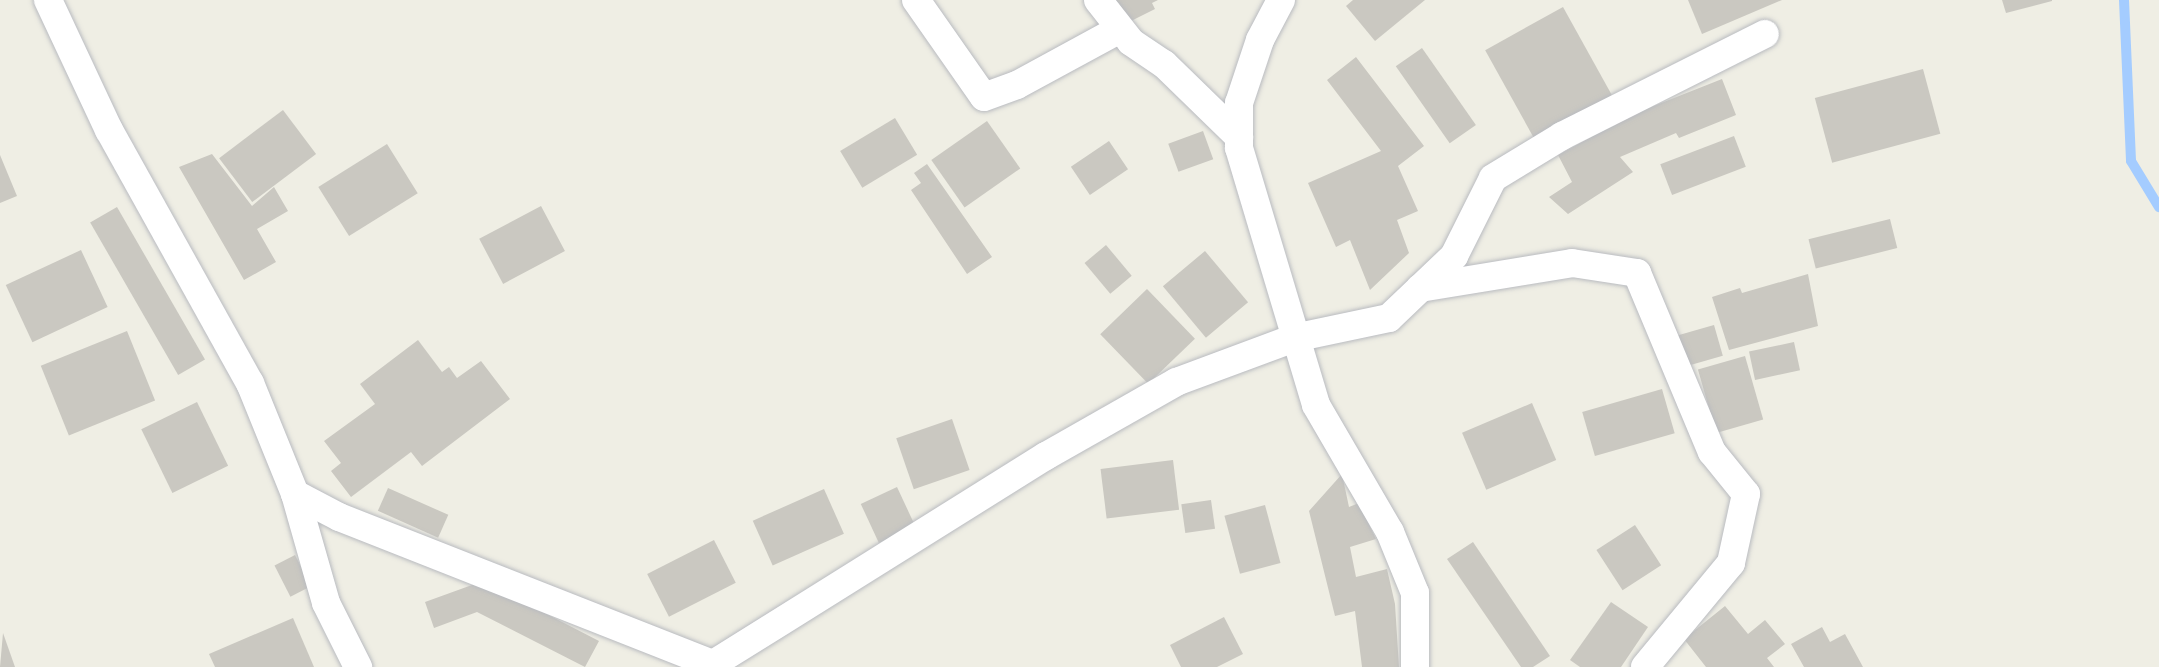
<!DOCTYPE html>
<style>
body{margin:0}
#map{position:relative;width:2159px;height:667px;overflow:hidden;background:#efeee4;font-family:"Public Sans",sans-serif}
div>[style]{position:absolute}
.stream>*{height:10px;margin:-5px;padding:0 5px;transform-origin:5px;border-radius:5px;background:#a4ccff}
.building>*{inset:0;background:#cac8c1;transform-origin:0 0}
.roads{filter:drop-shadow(0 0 2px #b9bbc0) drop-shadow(0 0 2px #b9bbc0)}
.minor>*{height:28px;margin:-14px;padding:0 14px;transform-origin:14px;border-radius:14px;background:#fff}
span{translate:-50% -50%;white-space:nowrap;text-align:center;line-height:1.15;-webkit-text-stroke:4.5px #fff;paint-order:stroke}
</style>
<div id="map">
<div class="stream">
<div style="left:2124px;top:0;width:161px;rotate:87.5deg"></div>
<div style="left:2131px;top:161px;width:54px;rotate:58.7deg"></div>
</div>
<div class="building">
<div style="clip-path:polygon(1114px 0,1158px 0,1152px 3px,1155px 9px,1125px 24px)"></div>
<div style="clip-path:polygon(1353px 0,1425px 0,1375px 41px,1346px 6px)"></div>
<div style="clip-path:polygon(1688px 0,1782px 0,1702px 34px)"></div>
<div style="clip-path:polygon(2002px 0,2052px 0,2052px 1px,2006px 13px)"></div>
<div style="left:1563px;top:7px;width:101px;height:89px;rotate:61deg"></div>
<div style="left:1422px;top:48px;width:94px;height:32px;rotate:55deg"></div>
<div style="clip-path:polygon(1356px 57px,1424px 146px,1398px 166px,1418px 211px,1397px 220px,1409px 253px,1370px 290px,1350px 240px,1336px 247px,1308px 183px,1381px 151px,1327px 80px)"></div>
<div style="left:1923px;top:69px;width:67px;height:112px;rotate:75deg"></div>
<div style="clip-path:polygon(1722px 79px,1736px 115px,1679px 138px,1676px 133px,1620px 157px,1633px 172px,1568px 214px,1549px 197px,1572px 182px,1558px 155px,1636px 113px)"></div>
<div style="left:283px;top:110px;width:55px;height:80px;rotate:53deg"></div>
<div style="left:895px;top:118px;width:43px;height:64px;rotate:59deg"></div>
<div style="left:987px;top:121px;width:58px;height:68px;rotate:55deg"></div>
<div style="left:1203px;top:131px;width:30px;height:37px;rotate:70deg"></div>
<div style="left:1734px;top:136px;width:33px;height:79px;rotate:69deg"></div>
<div style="left:1109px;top:141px;width:34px;height:46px;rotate:56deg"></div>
<div style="left:387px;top:144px;width:58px;height:81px;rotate:58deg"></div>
<div style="clip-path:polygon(212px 154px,252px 206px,274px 187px,288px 211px,257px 229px,276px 262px,244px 280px,179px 167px)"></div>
<div style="clip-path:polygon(0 155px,17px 196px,0 203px)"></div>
<div style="clip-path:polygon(927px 164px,992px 257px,967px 274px,911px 190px,921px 183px,914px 173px)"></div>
<div style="left:541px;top:206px;width:51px;height:70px;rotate:62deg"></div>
<div style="left:117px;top:207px;width:176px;height:31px;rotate:60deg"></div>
<div style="left:1890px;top:219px;width:30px;height:84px;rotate:76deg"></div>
<div style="left:1106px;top:245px;width:40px;height:28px;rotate:50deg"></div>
<div style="left:81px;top:250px;width:63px;height:83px;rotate:65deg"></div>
<div style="left:1205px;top:251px;width:67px;height:55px;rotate:50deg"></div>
<div style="clip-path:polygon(1808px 274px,1818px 326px,1729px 350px,1712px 297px,1740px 288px,1742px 293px)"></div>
<div style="left:1147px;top:289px;width:69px;height:65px;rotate:46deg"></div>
<div style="left:1714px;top:325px;width:32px;height:40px;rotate:74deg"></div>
<div style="left:127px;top:331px;width:75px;height:93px;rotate:68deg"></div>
<div style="clip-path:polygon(418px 340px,442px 372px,449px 367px,457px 378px,481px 361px,510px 399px,422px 466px,411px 452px,351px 497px,331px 471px,341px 463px,324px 441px,375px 404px,360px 384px)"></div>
<div style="left:1794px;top:342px;width:29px;height:46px;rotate:78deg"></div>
<div style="left:1745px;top:356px;width:66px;height:49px;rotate:74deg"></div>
<div style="left:1662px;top:389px;width:46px;height:83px;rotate:74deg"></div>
<div style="left:197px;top:402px;width:71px;height:62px;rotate:64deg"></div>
<div style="left:1532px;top:403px;width:62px;height:76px;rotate:67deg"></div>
<div style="left:952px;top:419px;width:54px;height:59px;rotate:71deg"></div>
<div style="left:1173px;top:460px;width:50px;height:73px;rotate:83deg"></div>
<div style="clip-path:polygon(1342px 474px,1349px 507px,1359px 503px,1376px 539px,1350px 547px,1356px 577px,1387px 569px,1395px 604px,1399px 667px,1362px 667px,1355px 611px,1335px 616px,1309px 511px)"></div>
<div style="left:897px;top:487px;width:43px;height:40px;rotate:65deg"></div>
<div style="left:388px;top:488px;width:66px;height:25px;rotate:24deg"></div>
<div style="left:824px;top:489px;width:49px;height:78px;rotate:66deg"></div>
<div style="left:1211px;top:500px;width:29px;height:30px;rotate:82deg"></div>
<div style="left:1265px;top:505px;width:60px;height:42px;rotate:75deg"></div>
<div style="left:1635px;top:525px;width:48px;height:46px;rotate:57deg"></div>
<div style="left:714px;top:540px;width:48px;height:75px;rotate:63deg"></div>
<div style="clip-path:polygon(1473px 542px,1550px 656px,1533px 667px,1521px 667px,1447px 559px)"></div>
<div style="left:295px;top:555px;width:35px;height:23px;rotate:63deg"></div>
<div style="clip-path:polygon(483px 581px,599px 641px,585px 667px,477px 612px,434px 628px,425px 602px)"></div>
<div style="clip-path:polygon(1611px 602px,1648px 627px,1621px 667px,1580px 667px,1570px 660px)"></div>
<div style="clip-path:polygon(1725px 606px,1748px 634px,1765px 620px,1785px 644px,1767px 658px,1774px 667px,1706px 667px,1684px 639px)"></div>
<div style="clip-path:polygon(1224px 617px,1243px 654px,1217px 667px,1181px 667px,1170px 645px)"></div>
<div style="clip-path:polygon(293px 618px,314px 667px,215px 667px,209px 654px)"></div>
<div style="clip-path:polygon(1822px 627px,1830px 642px,1845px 634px,1863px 667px,1804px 667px,1791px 644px)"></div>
<div style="clip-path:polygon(3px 633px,15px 667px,0 667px)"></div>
</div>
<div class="roads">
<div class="minor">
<div style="left:48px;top:0;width:144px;rotate:64.9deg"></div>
<div style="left:109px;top:130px;width:290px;rotate:60.9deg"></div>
<div style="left:250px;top:383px;width:120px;rotate:67.9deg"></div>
<div style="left:295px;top:494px;width:113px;rotate:74.1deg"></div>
<div style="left:326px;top:603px;width:72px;rotate:63.4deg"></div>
<div style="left:916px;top:0;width:118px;rotate:55deg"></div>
<div style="left:984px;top:97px;width:35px;rotate:-20deg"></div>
<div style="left:1017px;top:85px;width:117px;rotate:-28.5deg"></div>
<div style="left:1098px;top:0;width:53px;rotate:51.8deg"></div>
<div style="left:1131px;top:42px;width:40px;rotate:34deg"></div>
<div style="left:1164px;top:64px;width:105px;rotate:44.2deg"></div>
<div style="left:1281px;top:0;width:45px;rotate:117.7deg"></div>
<div style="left:1260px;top:40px;width:66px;rotate:108.4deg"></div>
<div style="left:1239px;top:103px;width:45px;rotate:90deg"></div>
<div style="left:1239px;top:148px;width:268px;rotate:73.3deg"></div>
<div style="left:1316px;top:405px;width:147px;rotate:59.8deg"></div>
<div style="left:1390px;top:532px;width:66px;rotate:67.7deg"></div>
<div style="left:1415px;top:593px;width:74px;rotate:90deg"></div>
<div style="left:1420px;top:288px;width:154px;rotate:-9.3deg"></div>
<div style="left:1572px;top:263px;width:66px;rotate:8.7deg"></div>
<div style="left:1637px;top:273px;width:194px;rotate:67.3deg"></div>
<div style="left:1712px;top:452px;width:54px;rotate:51deg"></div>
<div style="left:1746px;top:494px;width:71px;rotate:102.3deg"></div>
<div style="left:1731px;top:563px;width:135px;rotate:129.6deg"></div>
<div style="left:295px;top:494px;width:50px;rotate:27.6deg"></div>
<div style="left:339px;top:517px;width:409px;rotate:21.5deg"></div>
<div style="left:713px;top:664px;width:393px;rotate:-32deg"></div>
<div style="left:1046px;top:456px;width:150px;rotate:-29.6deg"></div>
<div style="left:1176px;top:382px;width:126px;rotate:-20.4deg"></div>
<div style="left:1294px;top:338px;width:97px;rotate:-11.9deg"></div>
<div style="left:1389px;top:318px;width:90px;rotate:-43.6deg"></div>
<div style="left:1454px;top:256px;width:87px;rotate:-63.4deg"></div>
<div style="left:1493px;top:178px;width:81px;rotate:-31.3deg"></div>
<div style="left:1562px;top:136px;width:227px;rotate:-26.7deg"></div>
</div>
</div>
</div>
